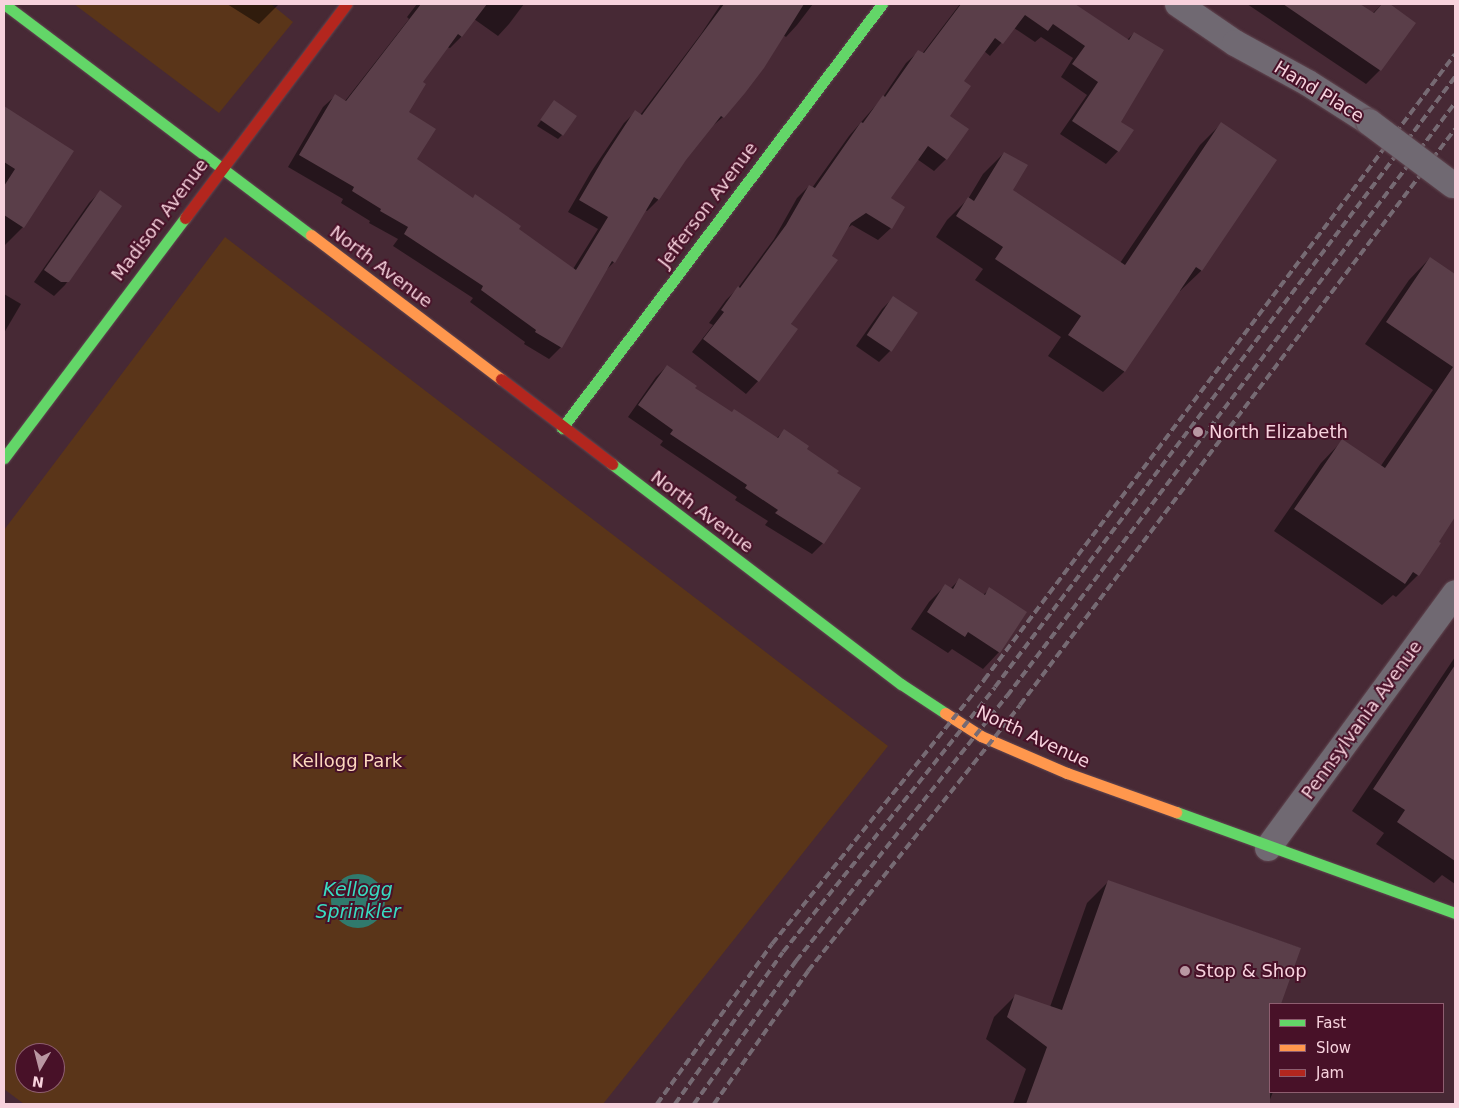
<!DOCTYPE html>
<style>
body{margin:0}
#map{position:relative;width:1459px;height:1108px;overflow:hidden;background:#472935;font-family:"DejaVu Sans",sans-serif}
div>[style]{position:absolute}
.green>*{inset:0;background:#5a3519}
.water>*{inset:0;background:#307a6d}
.round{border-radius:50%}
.shadow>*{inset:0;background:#0007}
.building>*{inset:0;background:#5a3e49;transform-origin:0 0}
.roads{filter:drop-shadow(0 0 1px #614751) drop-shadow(0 0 1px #614751)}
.street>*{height:26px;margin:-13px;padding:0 13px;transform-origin:13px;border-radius:13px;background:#706972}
.fast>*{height:11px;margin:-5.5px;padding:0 5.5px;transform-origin:5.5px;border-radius:5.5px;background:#63d668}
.slow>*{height:11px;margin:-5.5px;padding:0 5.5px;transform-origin:5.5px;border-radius:5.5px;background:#ff974d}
.jam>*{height:11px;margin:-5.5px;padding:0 5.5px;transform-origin:5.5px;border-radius:5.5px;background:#b3261e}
.rail>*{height:4px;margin-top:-2px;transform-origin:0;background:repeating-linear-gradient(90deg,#766a73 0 8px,transparent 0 12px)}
.bridges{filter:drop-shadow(0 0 1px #614751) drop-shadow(0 0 1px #614751)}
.street-bridge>*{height:26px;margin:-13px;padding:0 13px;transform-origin:13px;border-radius:13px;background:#706972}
.dots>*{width:14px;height:14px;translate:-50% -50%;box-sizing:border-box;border:2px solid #481128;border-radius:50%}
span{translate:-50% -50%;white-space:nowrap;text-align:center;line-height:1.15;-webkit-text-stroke:4px #481128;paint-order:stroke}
.street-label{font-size:18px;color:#f7d2dd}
.poi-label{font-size:18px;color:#f7d2dd}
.left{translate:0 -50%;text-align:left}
.park-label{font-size:18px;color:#fcd8bd}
.water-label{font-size:19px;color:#39dbc0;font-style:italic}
.frame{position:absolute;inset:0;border:5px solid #f7d2dd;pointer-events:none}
.legend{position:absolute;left:1269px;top:1003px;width:175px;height:90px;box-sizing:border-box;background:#481128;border:1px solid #8e5e70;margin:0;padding:6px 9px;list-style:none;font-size:15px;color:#f7d2dd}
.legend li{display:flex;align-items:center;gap:10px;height:25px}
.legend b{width:25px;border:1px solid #8e5e70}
.north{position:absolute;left:15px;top:1043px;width:50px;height:50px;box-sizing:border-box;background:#481128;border:1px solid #8e5e70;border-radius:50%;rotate:188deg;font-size:14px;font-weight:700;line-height:20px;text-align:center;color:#f7d2dd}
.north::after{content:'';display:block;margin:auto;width:18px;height:22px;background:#b997a2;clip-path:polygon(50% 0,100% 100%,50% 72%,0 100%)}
</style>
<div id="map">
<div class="green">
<div style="clip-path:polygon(74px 4px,271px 4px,293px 22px,219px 113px)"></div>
<div style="clip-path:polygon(evenodd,225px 237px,888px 746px,603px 1104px,24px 1104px,4px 1089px,4px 530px,225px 237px,25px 1053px,55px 1053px,55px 1083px,25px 1083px,25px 1053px)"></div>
</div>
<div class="water">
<div class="round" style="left:331px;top:874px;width:54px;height:54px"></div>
</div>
<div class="shadow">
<div style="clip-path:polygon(227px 4px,279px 4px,259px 24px)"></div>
<div style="clip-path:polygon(417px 4px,524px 4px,509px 24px,498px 36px,474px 19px,461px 37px,450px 48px,447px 47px,421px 82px,407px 112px,415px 160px,573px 269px,598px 229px,568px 212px,591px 172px,624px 123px,635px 112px,640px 115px,701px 34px,721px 4px,813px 4px,797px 25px,786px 37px,783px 35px,723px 117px,710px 128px,684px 159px,658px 200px,647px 211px,645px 210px,614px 262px,604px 272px,561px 347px,549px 359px,524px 344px,525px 342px,470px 302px,473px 298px,393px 246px,398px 239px,369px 223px,370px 221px,341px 203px,343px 199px,288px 167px,323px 107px,335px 96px,345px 101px,409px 19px,407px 17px)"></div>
<div style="clip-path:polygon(960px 4px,1063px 4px,1127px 40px,1134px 33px,1120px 123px,1132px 130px,1118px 151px,1106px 164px,1060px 134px,1087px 95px,1061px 77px,1073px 58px,1041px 37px,1035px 42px,1014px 28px,990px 56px,984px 51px,962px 82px,948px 116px,946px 159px,934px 171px,917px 159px,889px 198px,891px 228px,878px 240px,852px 225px,846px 229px,758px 381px,746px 394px,692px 352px,713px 325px,709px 323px,726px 300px,738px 288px,774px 239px,797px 198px,809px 186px,812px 188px,849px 136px,883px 97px,906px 63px,919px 51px,922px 54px)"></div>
<div style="clip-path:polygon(1247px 4px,1358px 4px,1372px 14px,1382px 4px,1388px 4px,1414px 23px,1380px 70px,1366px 84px)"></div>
<div style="clip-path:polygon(555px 102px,563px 134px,558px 139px,537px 126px)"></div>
<div style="clip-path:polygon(4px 107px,72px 151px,23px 227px,4px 246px)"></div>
<div style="clip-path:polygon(1221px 124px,1275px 160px,1201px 271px,1180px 291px,1179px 290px,1124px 372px,1103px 392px,1048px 356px,1061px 337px,975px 280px,983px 269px,936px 237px,947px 220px,968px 199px,983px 174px,1004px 153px,1011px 190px,1120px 263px,1200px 145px)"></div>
<div style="clip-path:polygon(100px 192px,120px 206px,65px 285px,54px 296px,34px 282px,89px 203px)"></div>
<div style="clip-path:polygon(1430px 258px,1455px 275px,1455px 515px,1418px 575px,1396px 597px,1393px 595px,1382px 605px,1274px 531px,1321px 463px,1342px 441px,1380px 467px,1433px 390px,1365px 344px,1409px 280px)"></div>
<div style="clip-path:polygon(4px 294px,21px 304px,4px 333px)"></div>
<div style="clip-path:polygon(893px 298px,890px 351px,879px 362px,856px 346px,882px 309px)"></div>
<div style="clip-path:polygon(667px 366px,693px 389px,731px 413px,776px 439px,784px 431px,805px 449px,823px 543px,812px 554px,765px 525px,768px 521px,735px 500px,737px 497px,660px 445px,663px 441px,628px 417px,656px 377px)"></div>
<div style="clip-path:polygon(959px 580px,983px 595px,990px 589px,999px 652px,983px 669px,952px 649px,948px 653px,911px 629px,929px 602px,945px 586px,950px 589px)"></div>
<div style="clip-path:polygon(1455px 657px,1455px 884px,1442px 875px,1434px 883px,1376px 844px,1384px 833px,1352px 811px)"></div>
<div style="clip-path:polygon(1109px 881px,1300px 948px,1280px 1004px,1270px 1004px,1270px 1032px,1265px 1046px,1270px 1047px,1270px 1092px,1273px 1092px,1268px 1104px,1013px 1104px,1026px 1069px,986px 1039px,994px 1017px,1016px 995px,1050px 1007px,1087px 903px)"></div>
</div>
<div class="building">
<div style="clip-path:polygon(421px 4px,487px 4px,462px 37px,458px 34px,423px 82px,426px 84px,409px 112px,436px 129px,417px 159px,473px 198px,475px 194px,521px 226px,519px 229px,576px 270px,608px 217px,579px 200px,603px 159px,635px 110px,642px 115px,724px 4px,804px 4px,764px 68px,745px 93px,724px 118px,721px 116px,686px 160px,659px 200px,654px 197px,615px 263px,612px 261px,562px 348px,535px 332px,536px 330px,481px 290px,483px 286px,404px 234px,408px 227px,380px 211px,381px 209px,352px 191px,354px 187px,299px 155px,335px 94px,346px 101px)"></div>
<div style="clip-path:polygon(961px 4px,1075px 4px,1129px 40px,1134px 32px,1164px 50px,1121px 122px,1134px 130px,1119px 152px,1072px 121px,1098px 82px,1072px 64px,1085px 46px,1053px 24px,1048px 31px,1025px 15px,1003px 44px,995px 38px,964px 81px,971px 86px,950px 116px,969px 129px,947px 160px,928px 146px,891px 198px,905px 207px,892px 229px,866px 213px,851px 223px,832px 256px,838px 260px,791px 324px,798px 329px,759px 382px,703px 339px,724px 312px,721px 310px,738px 286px,740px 288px,786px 225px,809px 185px,815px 188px,861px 122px,863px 123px,883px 95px,885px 97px,918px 50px,924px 53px)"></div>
<div style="clip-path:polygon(1283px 4px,1360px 4px,1374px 13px,1382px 4px,1390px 4px,1416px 23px,1381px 71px)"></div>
<div style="left:554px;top:100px;width:28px;height:24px;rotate:35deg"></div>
<div style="clip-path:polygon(4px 106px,74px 151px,24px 228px,4px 215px,4px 186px,15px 169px,4px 162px)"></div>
<div style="clip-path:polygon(1221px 122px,1277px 160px,1202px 271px,1196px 267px,1125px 372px,1068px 335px,1081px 316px,995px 259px,1003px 247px,956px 216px,968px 197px,974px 201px,1004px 152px,1028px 165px,1013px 190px,1125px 265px)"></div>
<div style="clip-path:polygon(100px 190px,122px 206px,69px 282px,61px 282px,44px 270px)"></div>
<div style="clip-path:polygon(1430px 257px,1455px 274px,1455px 517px,1439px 542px,1441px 543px,1419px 576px,1413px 572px,1405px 584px,1294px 509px,1342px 439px,1385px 468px,1453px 367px,1386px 322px)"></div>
<div style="left:893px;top:296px;width:30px;height:47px;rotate:34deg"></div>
<div style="clip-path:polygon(667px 365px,697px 386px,695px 388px,732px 412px,734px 409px,778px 438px,784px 429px,809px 446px,807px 449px,839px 471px,837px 473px,861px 488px,824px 544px,775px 513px,778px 510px,745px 488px,747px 485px,670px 434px,673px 430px,638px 405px)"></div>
<div style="clip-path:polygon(959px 578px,985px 595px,989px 587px,1027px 612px,1000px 653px,968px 632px,965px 637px,927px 612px,945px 584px,953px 589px)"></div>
<div style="clip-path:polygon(1455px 665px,1455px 861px,1397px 822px,1405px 810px,1373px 789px)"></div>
<div style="clip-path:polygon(1108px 880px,1301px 948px,1281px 1004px,1270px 1004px,1270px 1104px,1026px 1104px,1047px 1047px,1007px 1017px,1015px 994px,1062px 1010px)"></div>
</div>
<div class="roads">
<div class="street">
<div style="left:1178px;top:4px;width:69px;rotate:34.4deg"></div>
<div style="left:1235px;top:43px;width:83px;rotate:28.7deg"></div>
<div style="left:1308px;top:83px;width:72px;rotate:32.6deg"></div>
<div style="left:1268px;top:848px;width:316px;rotate:-53.7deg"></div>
</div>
<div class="fast">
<div style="left:4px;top:4px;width:384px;rotate:37deg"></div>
<div style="left:562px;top:428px;width:531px;rotate:-52.96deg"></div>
<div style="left:4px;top:458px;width:301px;rotate:-53deg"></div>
<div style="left:612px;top:464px;width:363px;rotate:37.3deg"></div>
<div style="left:901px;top:684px;width:53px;rotate:33.4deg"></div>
<div style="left:1176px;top:812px;width:297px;rotate:19.9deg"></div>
</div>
<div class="slow">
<div style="left:311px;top:235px;width:238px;rotate:37.2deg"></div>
<div style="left:945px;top:713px;width:43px;rotate:32.6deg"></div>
<div style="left:981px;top:736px;width:94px;rotate:23.3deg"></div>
<div style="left:1067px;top:773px;width:116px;rotate:19.7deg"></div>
</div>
<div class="jam">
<div style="left:185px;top:218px;width:268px;rotate:-53deg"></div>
<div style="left:501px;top:379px;width:140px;rotate:37.4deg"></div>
</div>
</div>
<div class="rail">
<div style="left:657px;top:1104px;width:197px;rotate:-54.3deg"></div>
<div style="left:772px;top:944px;width:339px;rotate:-51.2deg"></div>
<div style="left:984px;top:680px;width:783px;rotate:-53.04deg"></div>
<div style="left:675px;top:1104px;width:186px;rotate:-54.6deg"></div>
<div style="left:783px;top:952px;width:339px;rotate:-51.3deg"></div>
<div style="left:995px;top:687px;width:764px;rotate:-52.98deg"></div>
<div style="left:694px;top:1104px;width:176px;rotate:-54.5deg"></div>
<div style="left:796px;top:961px;width:339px;rotate:-51.5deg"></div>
<div style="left:1007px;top:696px;width:743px;rotate:-52.93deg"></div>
<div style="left:714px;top:1104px;width:163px;rotate:-54.7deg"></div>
<div style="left:808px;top:971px;width:340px;rotate:-51.4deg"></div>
<div style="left:1020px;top:705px;width:722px;rotate:-52.94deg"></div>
</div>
<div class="bridges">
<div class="street-bridge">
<div style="left:1369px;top:122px;width:105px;rotate:36.9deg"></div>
</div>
</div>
<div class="dots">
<div style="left:1198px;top:432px;background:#b997a2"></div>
<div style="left:1185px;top:971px;background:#b997a2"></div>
</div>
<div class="street-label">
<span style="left:1319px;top:92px;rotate:31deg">Hand Place</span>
<span style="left:708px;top:205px;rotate:-53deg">Jefferson Avenue</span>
<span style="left:160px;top:220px;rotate:-53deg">Madison Avenue</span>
<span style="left:381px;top:267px;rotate:37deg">North Avenue</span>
<span style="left:702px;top:512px;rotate:37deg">North Avenue</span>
<span style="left:1362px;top:720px;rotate:-54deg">Pennsylvania Avenue</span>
<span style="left:1033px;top:737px;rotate:25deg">North Avenue</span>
</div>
<div class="poi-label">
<span class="left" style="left:1209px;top:432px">North Elizabeth</span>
<span class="left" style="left:1195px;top:971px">Stop &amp; Shop</span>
</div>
<div class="park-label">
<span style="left:347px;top:761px">Kellogg Park</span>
</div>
<div class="water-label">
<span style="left:358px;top:901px">Kellogg<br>Sprinkler</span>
</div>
<div class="frame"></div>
<ul class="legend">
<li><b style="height:6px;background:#63d668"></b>Fast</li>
<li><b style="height:6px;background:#ff974d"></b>Slow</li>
<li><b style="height:6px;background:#b3261e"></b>Jam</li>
</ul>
<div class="north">N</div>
</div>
